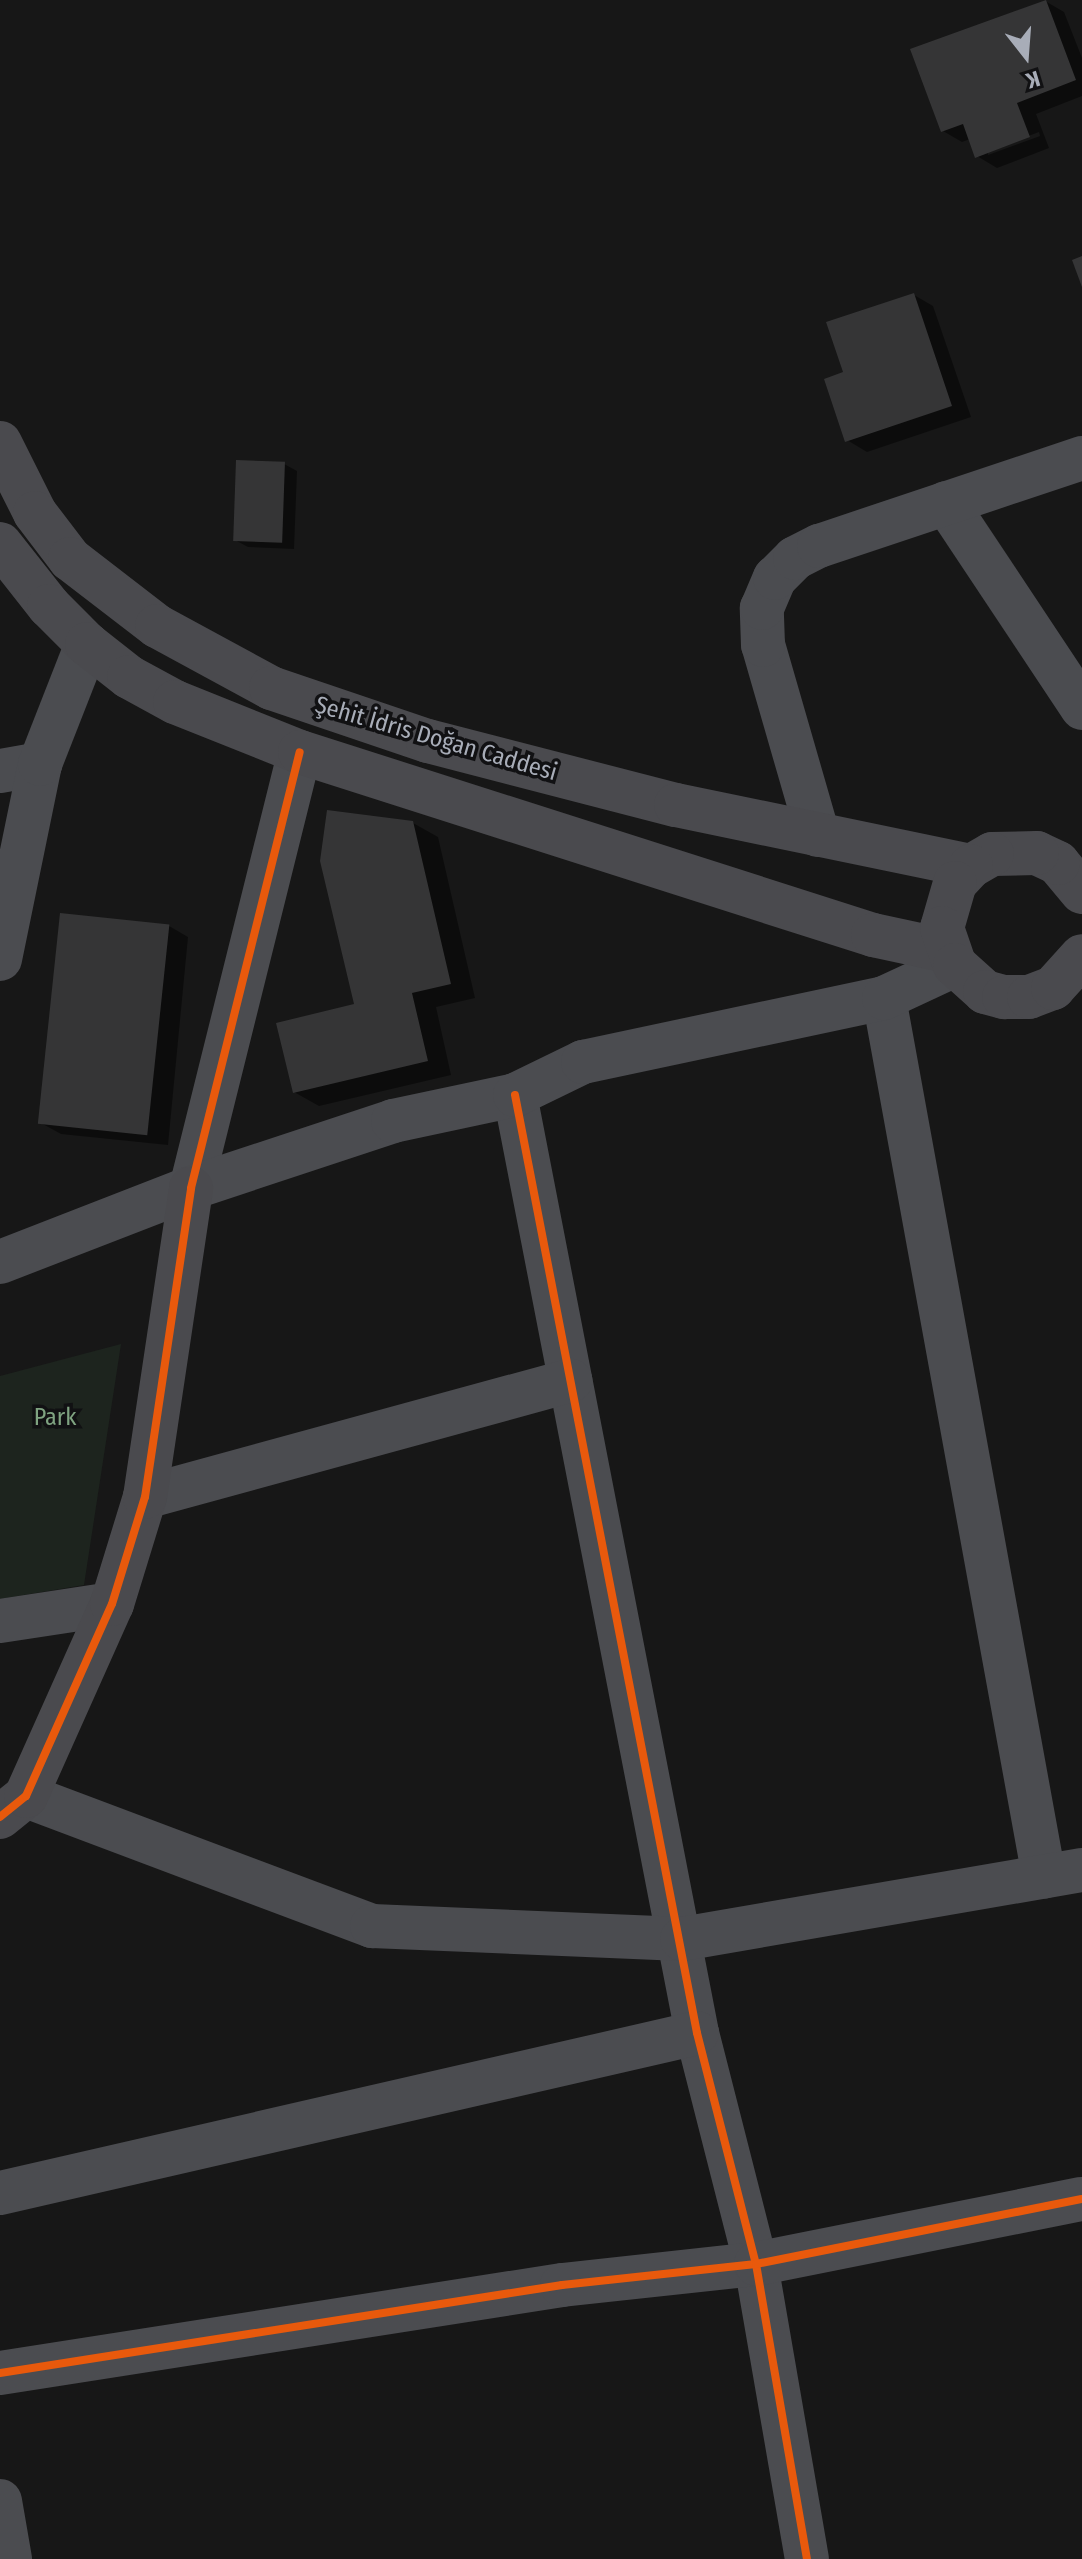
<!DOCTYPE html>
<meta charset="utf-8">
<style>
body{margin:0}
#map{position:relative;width:1082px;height:2559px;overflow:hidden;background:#171717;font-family:"Fira Sans Condensed",sans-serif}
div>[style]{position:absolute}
.green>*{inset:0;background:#1d241e}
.shadow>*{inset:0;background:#0007}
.building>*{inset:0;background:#353536;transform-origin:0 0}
.street>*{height:44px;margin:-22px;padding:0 22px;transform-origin:22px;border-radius:22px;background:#4b4c50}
.secondary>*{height:44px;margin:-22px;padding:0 22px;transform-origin:22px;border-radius:22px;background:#4a4a4e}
.cycleway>*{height:8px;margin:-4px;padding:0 4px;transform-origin:4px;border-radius:4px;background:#e8590c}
span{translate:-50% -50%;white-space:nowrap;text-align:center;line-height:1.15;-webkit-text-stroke:7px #111113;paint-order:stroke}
.street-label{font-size:24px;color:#a8adb8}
.park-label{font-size:24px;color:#7fa381}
.north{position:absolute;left:986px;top:16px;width:80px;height:80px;-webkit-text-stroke:6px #111113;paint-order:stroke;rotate:163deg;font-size:22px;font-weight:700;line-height:32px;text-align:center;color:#a8adb8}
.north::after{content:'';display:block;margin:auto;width:28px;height:36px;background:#a8adb8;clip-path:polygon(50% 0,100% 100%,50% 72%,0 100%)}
</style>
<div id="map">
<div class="green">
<div style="clip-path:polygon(121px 1344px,84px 1585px,0 1599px,0 1376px)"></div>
</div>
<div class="shadow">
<div style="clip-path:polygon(evenodd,1045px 1px,1064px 12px,1082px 58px,1082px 96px,1036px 114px,1049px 148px,997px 168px,977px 156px,970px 139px,962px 142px,943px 131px,1045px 1px,1039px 132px,1040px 136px,988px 155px,988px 151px,1039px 132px)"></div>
<div style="clip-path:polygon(914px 295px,933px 306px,971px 417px,867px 452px,847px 440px,846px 374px)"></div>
<div style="clip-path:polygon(284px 464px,297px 471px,294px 549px,248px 547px,235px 540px)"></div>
<div style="clip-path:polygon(413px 823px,438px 837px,475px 998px,436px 1007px,451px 1075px,319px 1106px,294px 1092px,356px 1006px)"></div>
<div style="clip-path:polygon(169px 926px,188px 937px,168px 1145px,61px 1134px,41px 1123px)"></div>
</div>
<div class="building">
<div style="clip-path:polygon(1046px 0,1076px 80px,1017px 103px,1030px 137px,975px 158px,963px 124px,941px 132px,910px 49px)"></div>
<div style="clip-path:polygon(1082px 256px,1082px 287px,1072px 260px)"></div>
<div style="clip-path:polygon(914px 293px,952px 406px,845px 442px,824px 379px,843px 372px,826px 322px)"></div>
<div style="left:236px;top:460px;width:49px;height:81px;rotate:2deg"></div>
<div style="clip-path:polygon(327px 810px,413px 821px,451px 984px,412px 993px,428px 1061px,293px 1093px,276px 1023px,354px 1004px,320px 861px)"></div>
<div style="left:60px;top:913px;width:110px;height:212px;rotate:6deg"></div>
</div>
<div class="street">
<div style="left:946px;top:503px;width:246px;rotate:56.4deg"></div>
<div style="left:0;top:771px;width:41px;rotate:-9.9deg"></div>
<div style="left:818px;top:835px;width:198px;rotate:-106.1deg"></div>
<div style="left:763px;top:645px;width:37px;rotate:-92deg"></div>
<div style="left:762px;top:608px;width:33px;rotate:-67deg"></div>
<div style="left:775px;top:578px;width:28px;rotate:-45deg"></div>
<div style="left:795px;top:558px;width:27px;rotate:-27deg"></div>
<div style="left:819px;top:546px;width:277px;rotate:-18.5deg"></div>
<div style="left:0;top:959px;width:199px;rotate:-78.4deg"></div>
<div style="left:40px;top:764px;width:129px;rotate:-68.6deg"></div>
<div style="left:884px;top:998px;width:893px;rotate:79.68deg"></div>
<div style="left:515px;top:1095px;width:955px;rotate:79.02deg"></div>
<div style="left:697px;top:2033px;width:238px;rotate:75.7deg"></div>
<div style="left:756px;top:2264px;width:299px;rotate:80.2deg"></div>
<div style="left:191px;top:1188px;width:449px;rotate:-76deg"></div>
<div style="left:0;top:1262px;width:205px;rotate:-21.2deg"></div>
<div style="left:191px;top:1188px;width:213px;rotate:-18.3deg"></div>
<div style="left:393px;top:1121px;width:125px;rotate:-12deg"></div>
<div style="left:515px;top:1095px;width:76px;rotate:-25.9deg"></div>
<div style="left:583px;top:1062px;width:308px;rotate:-12deg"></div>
<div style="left:884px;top:998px;width:78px;rotate:-24.9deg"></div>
<div style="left:145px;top:1497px;width:441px;rotate:-15.3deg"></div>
<div style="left:0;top:1621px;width:113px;rotate:-8.6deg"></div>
<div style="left:26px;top:1796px;width:370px;rotate:20.6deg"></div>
<div style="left:372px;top:1926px;width:310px;rotate:2.4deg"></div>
<div style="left:682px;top:1939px;width:406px;rotate:-9.8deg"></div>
<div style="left:0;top:2193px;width:715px;rotate:-12.93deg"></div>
<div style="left:0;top:2373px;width:569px;rotate:-8.9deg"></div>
<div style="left:562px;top:2285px;width:195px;rotate:-6.2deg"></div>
<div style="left:756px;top:2264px;width:332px;rotate:-11.3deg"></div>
<div style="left:0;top:2501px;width:59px;rotate:80.2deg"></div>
</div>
<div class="secondary">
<div style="left:0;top:443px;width:78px;rotate:63.4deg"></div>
<div style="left:35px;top:513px;width:58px;rotate:52.7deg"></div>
<div style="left:70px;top:559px;width:110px;rotate:37.6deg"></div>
<div style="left:157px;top:626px;width:130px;rotate:28.5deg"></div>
<div style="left:271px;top:688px;width:166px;rotate:18.7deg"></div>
<div style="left:428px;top:741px;width:256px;rotate:14.5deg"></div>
<div style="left:676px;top:805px;width:301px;rotate:11.7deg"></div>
<div style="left:0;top:544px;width:79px;rotate:51.7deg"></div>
<div style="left:49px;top:606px;width:54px;rotate:45deg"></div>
<div style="left:87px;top:644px;width:53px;rotate:38.2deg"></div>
<div style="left:129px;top:677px;width:52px;rotate:28.5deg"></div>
<div style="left:175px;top:702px;width:135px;rotate:21.8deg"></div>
<div style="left:300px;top:752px;width:602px;rotate:17.71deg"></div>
<div style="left:873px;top:935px;width:76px;rotate:12.2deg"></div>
<div style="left:1082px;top:892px;width:38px;rotate:-130deg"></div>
<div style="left:1058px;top:863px;width:23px;rotate:-155deg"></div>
<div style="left:1037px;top:853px;width:45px;rotate:178.7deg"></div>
<div style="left:992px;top:854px;width:24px;rotate:150deg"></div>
<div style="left:971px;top:866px;width:23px;rotate:133deg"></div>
<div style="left:955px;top:883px;width:47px;rotate:106.1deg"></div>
<div style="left:942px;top:928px;width:39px;rotate:71deg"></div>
<div style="left:955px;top:965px;width:40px;rotate:42deg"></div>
<div style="left:985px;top:992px;width:20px;rotate:15deg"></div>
<div style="left:1004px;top:997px;width:25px"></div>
<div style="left:1029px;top:997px;width:26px;rotate:-21deg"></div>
<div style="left:1053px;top:988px;width:43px;rotate:-47.8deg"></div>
<div style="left:0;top:1817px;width:33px;rotate:-39deg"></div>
<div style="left:26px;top:1796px;width:210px;rotate:-65.9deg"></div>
<div style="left:112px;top:1604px;width:112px;rotate:-72.9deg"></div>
<div style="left:145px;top:1497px;width:312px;rotate:-81.5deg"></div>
</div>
<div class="cycleway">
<div style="left:515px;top:1095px;width:955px;rotate:79.02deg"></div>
<div style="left:697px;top:2033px;width:238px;rotate:75.7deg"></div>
<div style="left:756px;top:2264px;width:299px;rotate:80.2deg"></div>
<div style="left:0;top:1817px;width:33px;rotate:-39deg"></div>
<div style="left:26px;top:1796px;width:210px;rotate:-65.9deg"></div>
<div style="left:112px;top:1604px;width:112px;rotate:-72.9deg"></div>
<div style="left:145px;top:1497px;width:312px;rotate:-81.5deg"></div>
<div style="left:191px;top:1188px;width:449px;rotate:-76deg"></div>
<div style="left:0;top:2373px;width:569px;rotate:-8.9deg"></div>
<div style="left:562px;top:2285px;width:195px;rotate:-6.2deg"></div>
<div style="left:756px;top:2264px;width:332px;rotate:-11.3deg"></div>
</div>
<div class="street-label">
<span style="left:436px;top:739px;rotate:16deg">Şehit İdris Doğan Caddesi</span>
</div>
<div class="park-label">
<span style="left:55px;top:1418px">Park</span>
</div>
<div class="north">K</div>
</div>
